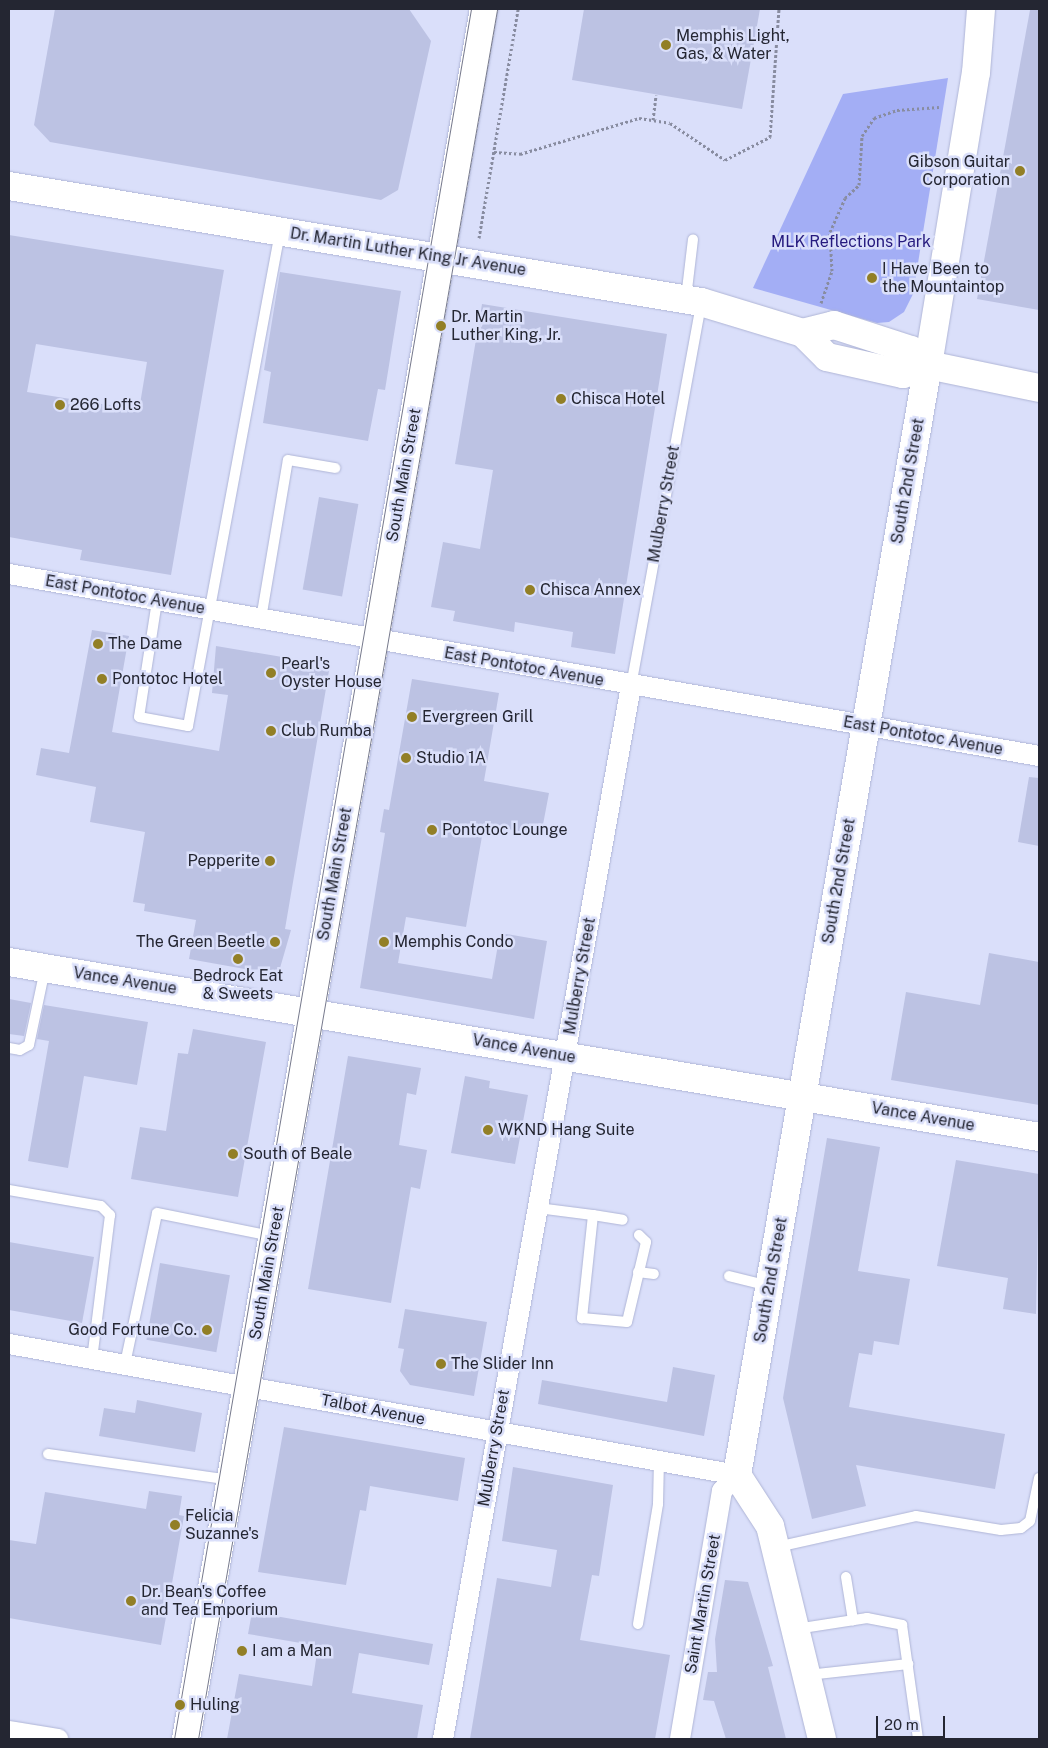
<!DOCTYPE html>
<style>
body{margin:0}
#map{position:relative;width:1048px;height:1748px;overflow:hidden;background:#dadffa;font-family:"Public Sans",sans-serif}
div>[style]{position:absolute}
.green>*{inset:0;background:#a3aef5}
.building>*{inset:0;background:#bcc2e3;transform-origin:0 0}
.path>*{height:3px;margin-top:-1.5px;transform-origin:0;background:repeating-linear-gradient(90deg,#888ca0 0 2.5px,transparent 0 5px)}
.roads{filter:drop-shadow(0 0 1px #afb5d6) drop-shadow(0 0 1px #afb5d6)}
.lane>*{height:10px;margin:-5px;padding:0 5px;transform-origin:5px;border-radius:5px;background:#fff}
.street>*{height:20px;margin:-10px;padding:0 10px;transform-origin:10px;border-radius:10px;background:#fff}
.secondary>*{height:28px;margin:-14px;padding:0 14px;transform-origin:14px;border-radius:14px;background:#fff}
.primary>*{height:28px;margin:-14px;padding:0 14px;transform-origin:14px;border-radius:14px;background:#fff}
.tram>*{height:1px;margin:-0.5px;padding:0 0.5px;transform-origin:0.5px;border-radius:0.5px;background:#777a8d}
.dots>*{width:14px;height:14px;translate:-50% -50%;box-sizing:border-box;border:2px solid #dadffa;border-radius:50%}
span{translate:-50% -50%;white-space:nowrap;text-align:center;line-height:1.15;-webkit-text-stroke:5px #dadffa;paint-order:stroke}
.poi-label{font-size:16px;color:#242632}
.left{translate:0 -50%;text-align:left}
.right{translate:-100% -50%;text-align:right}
.park-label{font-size:16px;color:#251a7e}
.street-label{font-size:16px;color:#242632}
.frame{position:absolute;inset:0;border:10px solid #242632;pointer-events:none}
.scale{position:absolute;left:876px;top:1716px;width:69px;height:22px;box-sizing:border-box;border:2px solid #242632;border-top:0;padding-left:6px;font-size:15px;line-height:18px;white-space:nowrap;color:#242632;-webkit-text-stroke:4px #dadffa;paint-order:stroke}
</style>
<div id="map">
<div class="green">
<div style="clip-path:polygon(948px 78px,913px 294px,904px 312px,889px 322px,877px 323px,753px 288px,843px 94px)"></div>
</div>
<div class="building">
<div style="clip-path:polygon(55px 9px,409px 9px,431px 41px,398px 190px,381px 200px,50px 142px,34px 125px)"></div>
<div style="clip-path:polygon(584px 9px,760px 9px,742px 109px,572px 80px)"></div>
<div style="clip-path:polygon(1030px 10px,1039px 10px,1039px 310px,977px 299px)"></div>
<div style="clip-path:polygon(evenodd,9px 235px,224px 270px,171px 575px,80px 560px,82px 550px,9px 537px,9px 235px,36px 344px,147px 362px,139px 410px,27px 392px,36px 344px)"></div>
<div style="clip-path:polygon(280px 272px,401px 291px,385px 390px,378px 389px,368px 441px,263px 423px,271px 372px,264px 370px)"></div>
<div style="clip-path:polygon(482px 304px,667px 334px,615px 654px,571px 647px,573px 632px,515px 622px,514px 632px,453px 621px,455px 611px,431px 607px,443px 542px,480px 549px,493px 470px,455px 464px)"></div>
<div style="left:319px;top:497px;width:40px;height:94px;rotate:10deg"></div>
<div style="clip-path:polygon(92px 630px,129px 636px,112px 732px,219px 751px,228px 695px,212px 693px,216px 646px,330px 665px,285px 929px,291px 930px,278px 975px,189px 959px,196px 920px,144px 911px,145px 904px,133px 902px,145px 832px,90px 822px,96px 787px,36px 775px,41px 748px,69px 753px)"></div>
<div style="clip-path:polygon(412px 679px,499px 693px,484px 781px,549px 793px,541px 835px,484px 825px,466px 927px,406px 917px,398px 963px,492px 979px,500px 933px,547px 941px,534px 1019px,360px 988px,385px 833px,380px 832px,384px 809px,389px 810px)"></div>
<div style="clip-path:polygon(1029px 777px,1039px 778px,1039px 846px,1018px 842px)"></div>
<div style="clip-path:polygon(989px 953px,1039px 962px,1039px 1105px,891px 1080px,906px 992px,980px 1005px)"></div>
<div style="clip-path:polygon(9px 999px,31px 1003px,24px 1036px,9px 1034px)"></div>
<div style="clip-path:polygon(44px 1005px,148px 1022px,137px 1085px,84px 1076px,68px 1168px,28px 1161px,49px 1041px,37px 1039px)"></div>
<div style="clip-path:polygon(193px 1029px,266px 1042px,238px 1197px,131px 1179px,140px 1127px,166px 1131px,178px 1053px,188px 1054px)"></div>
<div style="clip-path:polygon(348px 1056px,421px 1068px,416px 1095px,407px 1093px,399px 1145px,427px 1150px,420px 1189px,411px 1187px,391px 1303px,308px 1289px)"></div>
<div style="clip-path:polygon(465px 1076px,490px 1081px,489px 1088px,528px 1095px,515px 1164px,451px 1153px)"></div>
<div style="clip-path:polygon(827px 1138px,880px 1147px,858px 1271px,910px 1279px,899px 1345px,874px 1341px,872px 1355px,859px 1353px,849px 1407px,1005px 1434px,995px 1489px,856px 1465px,866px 1506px,812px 1519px,783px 1398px)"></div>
<div style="clip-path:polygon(956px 1160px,1039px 1174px,1036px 1314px,1003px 1309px,1008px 1278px,937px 1266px)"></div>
<div style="clip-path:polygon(9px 1242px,94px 1257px,82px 1323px,9px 1310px)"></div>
<div style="left:160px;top:1263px;width:71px;height:78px;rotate:10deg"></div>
<div style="clip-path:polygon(405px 1309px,487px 1322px,474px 1396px,410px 1385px,400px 1371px,404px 1349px,398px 1348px)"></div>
<div style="clip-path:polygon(673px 1367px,715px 1375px,704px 1436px,538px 1404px,542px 1380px,667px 1402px)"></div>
<div style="clip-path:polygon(137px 1400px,202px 1413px,195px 1452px,99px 1436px,104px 1408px,135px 1413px)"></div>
<div style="clip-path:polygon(284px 1427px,465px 1458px,458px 1501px,370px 1486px,366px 1511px,360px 1510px,346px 1585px,258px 1572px)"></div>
<div style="clip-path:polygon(513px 1467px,613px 1485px,599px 1576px,592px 1575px,580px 1640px,670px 1655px,655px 1739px,470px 1739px,497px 1578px,551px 1587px,557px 1550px,502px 1541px)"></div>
<div style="clip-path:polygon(149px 1491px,182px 1496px,179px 1515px,184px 1516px,161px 1645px,9px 1618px,9px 1540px,36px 1544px,45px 1492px,146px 1509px)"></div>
<div style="clip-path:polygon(725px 1580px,748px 1582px,773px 1666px,768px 1667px,786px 1739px,726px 1739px,714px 1701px,703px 1700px,708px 1672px,717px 1672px,715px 1639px)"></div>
<div style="clip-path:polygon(252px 1612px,433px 1644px,429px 1665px,359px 1653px,352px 1693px,423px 1705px,417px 1739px,227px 1739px,239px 1674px,312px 1686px,318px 1646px,248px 1634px)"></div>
</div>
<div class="path">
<div style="left:653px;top:120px;width:25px;rotate:-83deg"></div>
<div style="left:494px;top:152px;width:26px;rotate:4deg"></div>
<div style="left:520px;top:154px;width:124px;rotate:-16.8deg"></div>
<div style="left:639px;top:118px;width:31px;rotate:9deg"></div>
<div style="left:670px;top:123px;width:66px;rotate:33.9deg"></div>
<div style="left:725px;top:160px;width:51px;rotate:-27.1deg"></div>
<div style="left:770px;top:137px;width:128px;rotate:-86deg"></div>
<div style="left:479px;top:238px;width:232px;rotate:-80.3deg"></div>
<div style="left:821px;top:303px;width:34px;rotate:-71deg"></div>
<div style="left:832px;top:271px;width:39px;rotate:-93deg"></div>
<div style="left:830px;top:232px;width:37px;rotate:-66deg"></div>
<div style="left:845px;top:198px;width:19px;rotate:-43deg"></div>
<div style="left:859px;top:185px;width:49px;rotate:-86.5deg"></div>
<div style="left:862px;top:136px;width:22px;rotate:-56deg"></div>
<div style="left:874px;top:118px;width:24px;rotate:-19deg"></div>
<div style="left:897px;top:110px;width:42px;rotate:-4.1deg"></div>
</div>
<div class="roads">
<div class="lane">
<div style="left:686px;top:298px;width:59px;rotate:-83.2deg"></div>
<div style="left:157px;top:601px;width:117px;rotate:98.8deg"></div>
<div style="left:139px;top:717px;width:50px;rotate:10.4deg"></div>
<div style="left:188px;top:726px;width:502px;rotate:-79.45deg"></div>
<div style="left:261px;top:619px;width:161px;rotate:-80.4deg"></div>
<div style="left:288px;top:460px;width:48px;rotate:9.7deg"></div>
<div style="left:631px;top:686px;width:389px;rotate:-79.6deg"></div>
<div style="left:9px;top:1048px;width:11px;rotate:10deg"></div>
<div style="left:20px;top:1050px;width:10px;rotate:-29deg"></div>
<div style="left:29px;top:1045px;width:78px;rotate:-78.1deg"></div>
<div style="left:9px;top:1190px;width:93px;rotate:9.9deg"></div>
<div style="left:101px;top:1206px;width:13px;rotate:45deg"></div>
<div style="left:110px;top:1215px;width:145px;rotate:97.1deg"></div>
<div style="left:538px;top:1208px;width:55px;rotate:7.3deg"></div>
<div style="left:593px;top:1215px;width:104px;rotate:96.1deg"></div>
<div style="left:582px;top:1318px;width:45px;rotate:5.1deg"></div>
<div style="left:627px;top:1322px;width:82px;rotate:-76.6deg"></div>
<div style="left:646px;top:1242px;width:10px;rotate:-135deg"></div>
<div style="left:593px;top:1215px;width:30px;rotate:9deg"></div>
<div style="left:638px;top:1272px;width:16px;rotate:7deg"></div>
<div style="left:729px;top:1276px;width:41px;rotate:14deg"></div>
<div style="left:125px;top:1364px;width:154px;rotate:-78deg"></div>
<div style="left:157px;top:1213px;width:116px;rotate:11.4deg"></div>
<div style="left:48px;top:1454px;width:184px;rotate:8.1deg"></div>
<div style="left:777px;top:1547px;width:142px;rotate:-12.6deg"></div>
<div style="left:916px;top:1516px;width:86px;rotate:9.4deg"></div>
<div style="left:1001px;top:1530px;width:20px;rotate:-6deg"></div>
<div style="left:1021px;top:1528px;width:11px;rotate:-38deg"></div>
<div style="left:1030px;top:1521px;width:44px;rotate:-78.2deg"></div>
<div style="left:846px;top:1577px;width:44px;rotate:80.8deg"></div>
<div style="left:638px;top:1624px;width:122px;rotate:-80.5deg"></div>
<div style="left:658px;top:1504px;width:43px;rotate:-88.7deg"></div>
<div style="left:796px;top:1629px;width:72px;rotate:-8.8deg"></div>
<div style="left:867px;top:1618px;width:36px;rotate:11deg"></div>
<div style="left:902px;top:1625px;width:115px;rotate:82deg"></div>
<div style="left:808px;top:1675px;width:101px;rotate:-6.3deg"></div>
</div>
<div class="street">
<div style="left:9px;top:574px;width:1046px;rotate:10.02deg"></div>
<div style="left:9px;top:1344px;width:740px;rotate:10.2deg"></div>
<div style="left:9px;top:1731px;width:50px;rotate:9.3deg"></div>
<div style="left:443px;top:1739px;width:1070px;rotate:-79.88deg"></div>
<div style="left:680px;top:1739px;width:252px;rotate:-80.4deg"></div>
<div style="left:722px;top:1491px;width:22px;rotate:-47deg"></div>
</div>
<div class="secondary">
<div style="left:9px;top:186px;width:702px;rotate:9.52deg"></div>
<div style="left:701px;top:302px;width:107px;rotate:16.9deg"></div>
<div style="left:803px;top:333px;width:34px;rotate:45deg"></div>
<div style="left:827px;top:357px;width:78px;rotate:12.6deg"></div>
<div style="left:903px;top:374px;width:27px;rotate:-20deg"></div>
<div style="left:928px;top:365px;width:23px;rotate:-139deg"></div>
<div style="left:911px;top:350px;width:81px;rotate:-162deg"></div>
<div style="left:834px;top:325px;width:32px;rotate:166deg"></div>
<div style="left:9px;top:962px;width:1045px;rotate:9.64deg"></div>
<div style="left:186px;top:1739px;width:1755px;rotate:-80.23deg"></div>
</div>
<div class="primary">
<div style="left:928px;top:365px;width:113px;rotate:11.7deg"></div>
<div style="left:822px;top:1739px;width:219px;rotate:-103.7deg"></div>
<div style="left:770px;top:1526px;width:61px;rotate:-122.9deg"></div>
<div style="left:737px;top:1475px;width:1126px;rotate:-80.24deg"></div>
<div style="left:928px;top:365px;width:296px;rotate:-80.7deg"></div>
<div style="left:976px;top:73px;width:64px;rotate:-85.5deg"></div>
</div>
</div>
<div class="tram">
<div style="left:174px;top:1739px;width:1755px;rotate:-80.26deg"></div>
<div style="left:198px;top:1739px;width:1756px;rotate:-80.19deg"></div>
</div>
<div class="dots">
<div style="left:666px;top:45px;background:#927f26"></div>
<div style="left:1020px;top:171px;background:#927f26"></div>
<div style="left:872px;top:278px;background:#927f26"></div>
<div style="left:441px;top:326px;background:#927f26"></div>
<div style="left:561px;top:399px;background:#927f26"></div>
<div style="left:60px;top:405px;background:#927f26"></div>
<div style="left:530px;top:590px;background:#927f26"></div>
<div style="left:98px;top:644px;background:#927f26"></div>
<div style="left:271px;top:673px;background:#927f26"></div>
<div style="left:102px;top:679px;background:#927f26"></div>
<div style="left:412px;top:717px;background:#927f26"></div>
<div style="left:271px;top:731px;background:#927f26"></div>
<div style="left:406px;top:758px;background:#927f26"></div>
<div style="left:432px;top:830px;background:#927f26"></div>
<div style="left:270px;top:861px;background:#927f26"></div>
<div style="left:275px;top:942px;background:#927f26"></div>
<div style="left:384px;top:942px;background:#927f26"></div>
<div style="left:238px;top:959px;background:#927f26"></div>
<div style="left:488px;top:1130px;background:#927f26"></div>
<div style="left:233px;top:1154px;background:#927f26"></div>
<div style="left:207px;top:1330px;background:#927f26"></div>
<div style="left:441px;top:1364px;background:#927f26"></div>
<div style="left:175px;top:1525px;background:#927f26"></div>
<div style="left:131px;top:1601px;background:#927f26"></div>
<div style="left:242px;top:1651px;background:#927f26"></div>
<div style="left:180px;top:1705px;background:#927f26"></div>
</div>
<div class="poi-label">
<span class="left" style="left:676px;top:45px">Memphis Light,<br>Gas, &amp; Water</span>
<span class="right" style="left:1010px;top:171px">Gibson Guitar<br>Corporation</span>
<span class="left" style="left:882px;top:278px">I Have Been to<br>the Mountaintop</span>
<span class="left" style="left:451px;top:326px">Dr. Martin<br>Luther King, Jr.</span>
<span class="left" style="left:571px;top:399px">Chisca Hotel</span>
<span class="left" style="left:70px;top:405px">266 Lofts</span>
<span class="left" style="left:540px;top:590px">Chisca Annex</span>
<span class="left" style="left:108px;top:644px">The Dame</span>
<span class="left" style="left:281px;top:673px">Pearl's<br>Oyster House</span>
<span class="left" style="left:112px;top:679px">Pontotoc Hotel</span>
<span class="left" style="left:422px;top:717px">Evergreen Grill</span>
<span class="left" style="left:281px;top:731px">Club Rumba</span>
<span class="left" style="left:416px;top:758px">Studio 1A</span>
<span class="left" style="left:442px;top:830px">Pontotoc Lounge</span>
<span class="right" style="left:260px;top:861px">Pepperite</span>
<span class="right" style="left:265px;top:942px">The Green Beetle</span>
<span class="left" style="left:394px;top:942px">Memphis Condo</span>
<span style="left:238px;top:985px">Bedrock Eat<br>&amp; Sweets</span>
<span class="left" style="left:498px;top:1130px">WKND Hang Suite</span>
<span class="left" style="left:243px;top:1154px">South of Beale</span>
<span class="right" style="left:197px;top:1330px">Good Fortune Co.</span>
<span class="left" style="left:451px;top:1364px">The Slider Inn</span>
<span class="left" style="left:185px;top:1525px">Felicia<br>Suzanne's</span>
<span class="left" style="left:141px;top:1601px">Dr. Bean's Coffee<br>and Tea Emporium</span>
<span class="left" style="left:252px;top:1651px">I am a Man</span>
<span class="left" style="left:190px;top:1705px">Huling</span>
</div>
<div class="park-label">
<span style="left:851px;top:242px">MLK Reflections Park</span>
</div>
<div class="street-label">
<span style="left:408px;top:252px;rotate:9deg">Dr. Martin Luther King Jr Avenue</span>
<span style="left:404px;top:475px;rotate:-80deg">South Main Street</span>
<span style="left:908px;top:481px;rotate:-80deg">South 2nd Street</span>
<span style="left:664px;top:504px;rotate:-80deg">Mulberry Street</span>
<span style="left:125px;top:595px;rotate:10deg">East Pontotoc Avenue</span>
<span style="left:524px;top:667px;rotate:10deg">East Pontotoc Avenue</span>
<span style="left:923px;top:736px;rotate:10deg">East Pontotoc Avenue</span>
<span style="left:335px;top:874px;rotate:-80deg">South Main Street</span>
<span style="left:839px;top:881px;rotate:-80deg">South 2nd Street</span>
<span style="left:580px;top:976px;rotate:-80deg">Mulberry Street</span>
<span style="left:125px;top:981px;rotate:9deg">Vance Avenue</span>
<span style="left:524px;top:1049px;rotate:10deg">Vance Avenue</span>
<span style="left:923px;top:1117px;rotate:10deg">Vance Avenue</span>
<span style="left:267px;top:1273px;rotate:-80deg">South Main Street</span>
<span style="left:771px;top:1280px;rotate:-80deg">South 2nd Street</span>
<span style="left:373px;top:1410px;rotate:11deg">Talbot Avenue</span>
<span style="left:494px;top:1448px;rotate:-80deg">Mulberry Street</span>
<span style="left:703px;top:1604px;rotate:-80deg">Saint Martin Street</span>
</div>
<div class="frame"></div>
<div class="scale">20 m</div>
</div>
